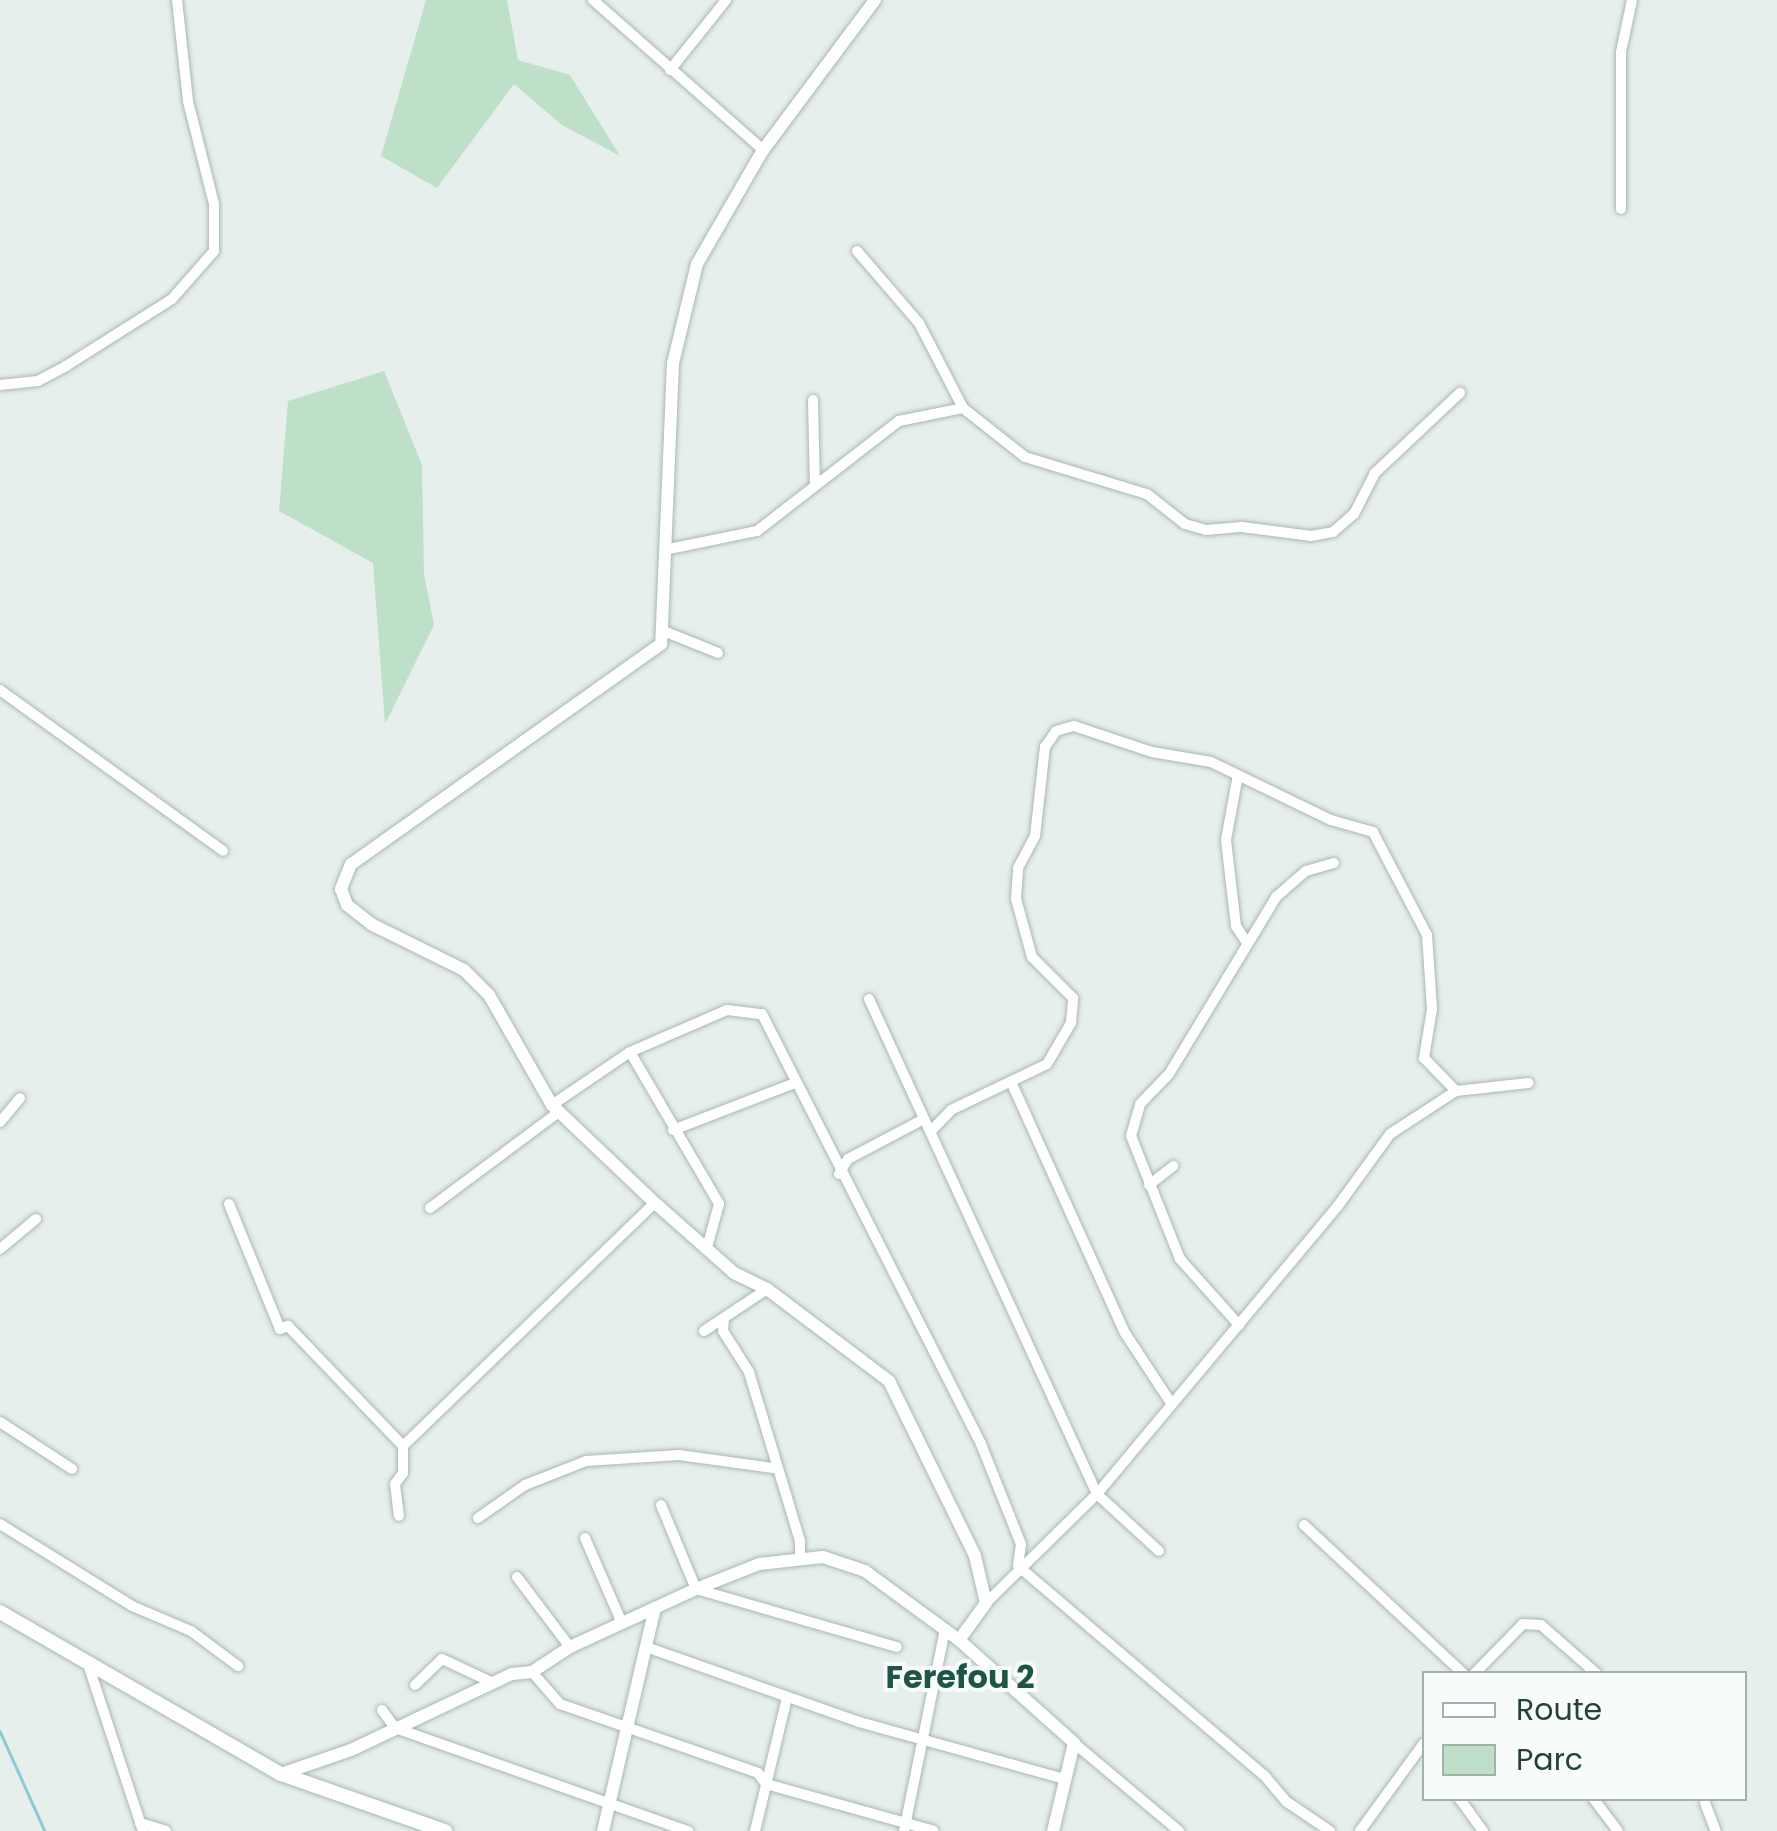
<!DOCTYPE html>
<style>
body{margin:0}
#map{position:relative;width:1777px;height:1831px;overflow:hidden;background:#e6efeb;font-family:Poppins,sans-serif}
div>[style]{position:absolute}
.green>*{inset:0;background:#bfe0c8}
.stream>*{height:2.5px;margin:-1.25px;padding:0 1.25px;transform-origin:1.25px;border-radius:1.25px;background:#8ec9d4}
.roads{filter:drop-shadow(0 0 2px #a8b8b2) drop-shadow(0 0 2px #a8b8b2)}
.minor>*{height:10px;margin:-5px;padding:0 5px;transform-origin:5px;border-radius:5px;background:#fff}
.tertiary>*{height:12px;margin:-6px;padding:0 6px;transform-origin:6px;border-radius:6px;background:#fff}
.secondary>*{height:14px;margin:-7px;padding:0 7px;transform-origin:7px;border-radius:7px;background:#fff}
span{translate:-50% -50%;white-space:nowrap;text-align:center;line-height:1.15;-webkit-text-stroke:8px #f7fbf9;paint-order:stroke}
.neighbourhood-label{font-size:32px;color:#1f5548;font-weight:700}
.legend{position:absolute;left:1422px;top:1671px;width:325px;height:130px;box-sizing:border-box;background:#f7fbf9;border:2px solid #a3b1ad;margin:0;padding:12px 18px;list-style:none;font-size:30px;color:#24423a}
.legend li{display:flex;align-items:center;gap:20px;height:50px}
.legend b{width:50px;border:2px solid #a3b1ad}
</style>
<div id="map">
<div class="green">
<div style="clip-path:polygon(426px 0,507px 0,518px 60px,570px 75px,620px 156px,562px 125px,514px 84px,437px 188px,381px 156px)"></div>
<div style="clip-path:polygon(384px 371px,422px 465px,424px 574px,434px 625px,385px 724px,373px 563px,279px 511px,288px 401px)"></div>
</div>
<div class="stream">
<div style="left:0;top:1731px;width:110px;rotate:65.8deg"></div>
</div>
<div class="roads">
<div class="minor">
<div style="left:593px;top:0;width:227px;rotate:41.4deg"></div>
<div style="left:670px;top:70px;width:90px;rotate:-51.3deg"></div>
<div style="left:1621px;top:209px;width:157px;rotate:-90deg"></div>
<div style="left:1621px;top:52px;width:53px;rotate:-78.1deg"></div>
<div style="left:857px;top:251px;width:95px;rotate:49.3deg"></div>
<div style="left:919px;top:323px;width:96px;rotate:62.6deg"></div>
<div style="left:963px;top:408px;width:79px;rotate:38.3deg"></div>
<div style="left:1025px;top:457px;width:127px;rotate:16.9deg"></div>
<div style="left:1147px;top:494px;width:48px;rotate:38.3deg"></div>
<div style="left:1185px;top:524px;width:22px;rotate:16deg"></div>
<div style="left:1206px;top:530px;width:36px;rotate:-5deg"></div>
<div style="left:1242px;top:527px;width:70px;rotate:7.4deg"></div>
<div style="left:1311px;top:536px;width:22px;rotate:-10deg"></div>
<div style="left:1333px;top:532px;width:28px;rotate:-41deg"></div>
<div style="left:1354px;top:514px;width:46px;rotate:-62.9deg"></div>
<div style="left:1375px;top:473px;width:117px;rotate:-43.3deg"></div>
<div style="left:0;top:385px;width:38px;rotate:-6deg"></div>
<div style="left:38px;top:381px;width:32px;rotate:-28deg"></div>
<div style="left:66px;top:366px;width:125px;rotate:-32.3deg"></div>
<div style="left:172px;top:299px;width:64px;rotate:-48.8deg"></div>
<div style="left:214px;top:251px;width:47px;rotate:-90deg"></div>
<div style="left:214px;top:204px;width:106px;rotate:-104.2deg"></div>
<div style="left:188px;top:101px;width:102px;rotate:-96.2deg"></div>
<div style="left:813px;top:400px;width:85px;rotate:88.7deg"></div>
<div style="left:669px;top:549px;width:90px;rotate:-11.6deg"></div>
<div style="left:757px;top:531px;width:180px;rotate:-37.8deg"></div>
<div style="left:899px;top:421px;width:65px;rotate:-11.5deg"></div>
<div style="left:666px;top:632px;width:56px;rotate:22deg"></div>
<div style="left:0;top:690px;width:275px;rotate:35.8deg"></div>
<div style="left:1238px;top:775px;width:66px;rotate:100.5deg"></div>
<div style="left:1226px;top:840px;width:87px;rotate:83.4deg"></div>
<div style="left:1236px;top:926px;width:17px;rotate:57deg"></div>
<div style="left:869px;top:999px;width:545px;rotate:65.27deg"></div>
<div style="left:1097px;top:1494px;width:84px;rotate:42.6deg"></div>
<div style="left:630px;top:1052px;width:176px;rotate:59.6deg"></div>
<div style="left:719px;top:1204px;width:41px;rotate:105.4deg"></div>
<div style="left:1012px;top:1084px;width:273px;rotate:65.6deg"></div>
<div style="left:1125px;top:1333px;width:84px;rotate:56.7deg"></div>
<div style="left:552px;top:1105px;width:94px;rotate:-34.2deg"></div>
<div style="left:630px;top:1052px;width:106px;rotate:-23.4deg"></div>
<div style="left:727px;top:1010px;width:35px;rotate:7deg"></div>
<div style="left:762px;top:1014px;width:483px;rotate:63deg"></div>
<div style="left:981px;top:1444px;width:108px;rotate:68.2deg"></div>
<div style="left:1021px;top:1544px;width:22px;rotate:98deg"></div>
<div style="left:1018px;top:1566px;width:323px;rotate:40.4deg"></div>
<div style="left:1264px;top:1775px;width:35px;rotate:50deg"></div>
<div style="left:1287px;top:1802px;width:52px;rotate:34deg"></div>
<div style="left:0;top:1122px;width:31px;rotate:-50deg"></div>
<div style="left:673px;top:1130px;width:131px;rotate:-21.1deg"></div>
<div style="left:930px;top:1132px;width:30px;rotate:-46deg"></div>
<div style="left:951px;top:1110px;width:106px;rotate:-25.6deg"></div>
<div style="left:1047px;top:1064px;width:48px;rotate:-59.7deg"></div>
<div style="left:1071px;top:1023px;width:25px;rotate:-85deg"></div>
<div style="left:1073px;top:998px;width:58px;rotate:-135deg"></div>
<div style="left:1032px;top:957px;width:60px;rotate:-105.4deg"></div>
<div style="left:1016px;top:899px;width:31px;rotate:-86deg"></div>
<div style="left:1018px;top:868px;width:36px;rotate:-62deg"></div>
<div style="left:1035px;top:836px;width:90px;rotate:-83.6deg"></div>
<div style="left:1045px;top:747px;width:19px;rotate:-55deg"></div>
<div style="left:1056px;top:731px;width:19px;rotate:-16deg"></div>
<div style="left:1074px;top:726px;width:82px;rotate:18.4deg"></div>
<div style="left:1152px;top:752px;width:60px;rotate:9.6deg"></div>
<div style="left:1211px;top:762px;width:133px;rotate:25.8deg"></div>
<div style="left:1331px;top:820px;width:44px;rotate:15.9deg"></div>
<div style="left:1373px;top:832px;width:116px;rotate:62.3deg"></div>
<div style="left:1427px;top:935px;width:74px;rotate:86.1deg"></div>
<div style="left:1432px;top:1009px;width:50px;rotate:99.3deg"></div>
<div style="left:1424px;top:1058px;width:46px;rotate:45.9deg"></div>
<div style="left:839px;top:1174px;width:17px;rotate:-59deg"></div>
<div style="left:848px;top:1159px;width:84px;rotate:-27.8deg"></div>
<div style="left:1149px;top:1185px;width:31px;rotate:-38deg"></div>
<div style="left:229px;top:1204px;width:135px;rotate:67.8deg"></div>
<div style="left:280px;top:1329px;width:9px;rotate:-21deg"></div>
<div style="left:288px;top:1326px;width:166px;rotate:46.2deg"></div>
<div style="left:403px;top:1446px;width:27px;rotate:90deg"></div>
<div style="left:403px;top:1473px;width:14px;rotate:126deg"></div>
<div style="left:395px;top:1484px;width:32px;rotate:83deg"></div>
<div style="left:430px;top:1208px;width:161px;rotate:-36.7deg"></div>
<div style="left:0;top:1249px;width:47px;rotate:-39.8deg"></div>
<div style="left:724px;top:1318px;width:13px;rotate:94deg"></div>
<div style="left:723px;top:1331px;width:49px;rotate:57.6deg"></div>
<div style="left:749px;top:1372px;width:177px;rotate:73.2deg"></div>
<div style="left:800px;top:1541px;width:19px;rotate:90deg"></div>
<div style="left:1239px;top:1325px;width:89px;rotate:-131.8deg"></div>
<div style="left:1180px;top:1259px;width:132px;rotate:-111.7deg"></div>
<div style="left:1131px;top:1136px;width:33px;rotate:-74deg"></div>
<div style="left:1140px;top:1104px;width:42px;rotate:-46deg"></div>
<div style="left:1169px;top:1074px;width:207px;rotate:-58.8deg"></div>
<div style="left:1276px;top:897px;width:40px;rotate:-41deg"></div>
<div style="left:1306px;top:871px;width:29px;rotate:-16deg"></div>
<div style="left:704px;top:1331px;width:76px;rotate:-33.7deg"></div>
<div style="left:0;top:1422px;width:86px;rotate:33.1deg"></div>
<div style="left:403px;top:1446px;width:350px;rotate:-44deg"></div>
<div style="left:661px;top:1505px;width:91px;rotate:67.4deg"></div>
<div style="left:696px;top:1589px;width:209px;rotate:16.1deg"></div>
<div style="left:478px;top:1518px;width:57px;rotate:-35.1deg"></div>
<div style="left:525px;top:1485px;width:66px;rotate:-21.5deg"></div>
<div style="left:586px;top:1461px;width:93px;rotate:-3.7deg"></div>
<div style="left:679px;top:1455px;width:95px;rotate:7.9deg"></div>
<div style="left:0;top:1524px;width:155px;rotate:31.8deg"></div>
<div style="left:132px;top:1606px;width:64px;rotate:23deg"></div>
<div style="left:191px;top:1631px;width:59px;rotate:36.7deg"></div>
<div style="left:1304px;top:1525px;width:219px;rotate:43deg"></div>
<div style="left:585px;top:1538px;width:93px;rotate:66.5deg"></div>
<div style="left:517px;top:1577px;width:88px;rotate:52.9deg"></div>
<div style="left:986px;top:1603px;width:156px;rotate:-44.5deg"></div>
<div style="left:1097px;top:1494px;width:374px;rotate:-50.1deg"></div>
<div style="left:1337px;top:1207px;width:90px;rotate:-54deg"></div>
<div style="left:1390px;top:1134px;width:79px;rotate:-33.1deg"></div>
<div style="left:1456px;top:1091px;width:73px;rotate:-6.3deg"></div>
<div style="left:646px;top:1647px;width:226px;rotate:19.4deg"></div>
<div style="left:859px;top:1722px;width:214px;rotate:15.5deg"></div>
<div style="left:88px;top:1664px;width:176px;rotate:71.8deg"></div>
<div style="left:532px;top:1672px;width:43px;rotate:48.8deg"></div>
<div style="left:560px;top:1704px;width:210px;rotate:19.2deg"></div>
<div style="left:758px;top:1773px;width:14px;rotate:54deg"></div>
<div style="left:766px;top:1784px;width:174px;rotate:15.6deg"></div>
<div style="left:1474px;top:1674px;width:70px;rotate:-45.6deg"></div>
<div style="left:1523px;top:1624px;width:18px;rotate:3deg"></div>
<div style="left:1541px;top:1625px;width:74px;rotate:41.2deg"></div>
<div style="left:415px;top:1685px;width:37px;rotate:-44deg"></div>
<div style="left:442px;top:1659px;width:56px;rotate:25.2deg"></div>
<div style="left:382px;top:1710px;width:22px;rotate:54deg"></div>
<div style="left:395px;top:1728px;width:311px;rotate:19.4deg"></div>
<div style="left:1074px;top:1743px;width:137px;rotate:40deg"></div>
<div style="left:1459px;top:1798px;width:41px;rotate:54deg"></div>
<div style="left:1593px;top:1798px;width:41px;rotate:52.9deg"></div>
<div style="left:1705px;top:1803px;width:30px;rotate:69deg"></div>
<div style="left:140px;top:1823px;width:27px;rotate:17deg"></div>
<div style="left:755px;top:1831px;width:137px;rotate:-76.5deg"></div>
<div style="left:904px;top:1831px;width:206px;rotate:-78.5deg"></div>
<div style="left:1360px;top:1831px;width:109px;rotate:-54deg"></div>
</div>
<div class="tertiary">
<div style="left:875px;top:0;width:187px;rotate:126.7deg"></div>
<div style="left:763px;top:150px;width:132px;rotate:120.1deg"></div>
<div style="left:697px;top:264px;width:102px;rotate:103.6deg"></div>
<div style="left:673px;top:363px;width:281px;rotate:92.4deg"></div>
<div style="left:661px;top:644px;width:380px;rotate:144.6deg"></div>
<div style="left:351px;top:864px;width:27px;rotate:112deg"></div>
<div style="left:341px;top:889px;width:17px;rotate:69deg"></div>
<div style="left:347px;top:905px;width:31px;rotate:38deg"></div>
<div style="left:371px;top:924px;width:104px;rotate:26.3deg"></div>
<div style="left:464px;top:970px;width:35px;rotate:45deg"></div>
<div style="left:489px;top:995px;width:127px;rotate:60.2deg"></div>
<div style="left:552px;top:1105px;width:142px;rotate:43.6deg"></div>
<div style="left:655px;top:1203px;width:106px;rotate:41.5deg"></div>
<div style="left:734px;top:1273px;width:37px;rotate:26deg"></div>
<div style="left:767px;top:1289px;width:153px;rotate:37deg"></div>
<div style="left:889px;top:1381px;width:195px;rotate:63.8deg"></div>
<div style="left:975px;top:1556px;width:48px;rotate:76.8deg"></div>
<div style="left:986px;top:1603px;width:46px;rotate:126.1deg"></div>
<div style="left:281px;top:1774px;width:74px;rotate:-18.9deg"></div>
<div style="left:351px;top:1750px;width:178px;rotate:-25.3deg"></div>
<div style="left:512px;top:1674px;width:20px;rotate:-6deg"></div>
<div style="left:532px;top:1672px;width:45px;rotate:-33.3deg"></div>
<div style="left:570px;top:1647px;width:139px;rotate:-24.7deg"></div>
<div style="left:696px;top:1589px;width:68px;rotate:-21.6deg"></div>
<div style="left:759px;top:1564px;width:64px;rotate:-6.2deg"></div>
<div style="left:823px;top:1557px;width:44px;rotate:18.4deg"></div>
<div style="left:865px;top:1571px;width:117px;rotate:36.3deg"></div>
<div style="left:959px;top:1640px;width:154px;rotate:41.8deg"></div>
<div style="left:1074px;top:1743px;width:90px;rotate:103.4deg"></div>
<div style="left:603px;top:1831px;width:229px;rotate:-76.9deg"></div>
</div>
<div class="secondary">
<div style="left:0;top:1612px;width:324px;rotate:30deg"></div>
<div style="left:281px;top:1774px;width:174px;rotate:19.2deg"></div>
</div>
</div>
<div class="neighbourhood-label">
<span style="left:960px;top:1677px">Ferefou 2</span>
</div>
<ul class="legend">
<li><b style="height:12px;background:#fff"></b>Route</li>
<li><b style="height:28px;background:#bfe0c8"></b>Parc</li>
</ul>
</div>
